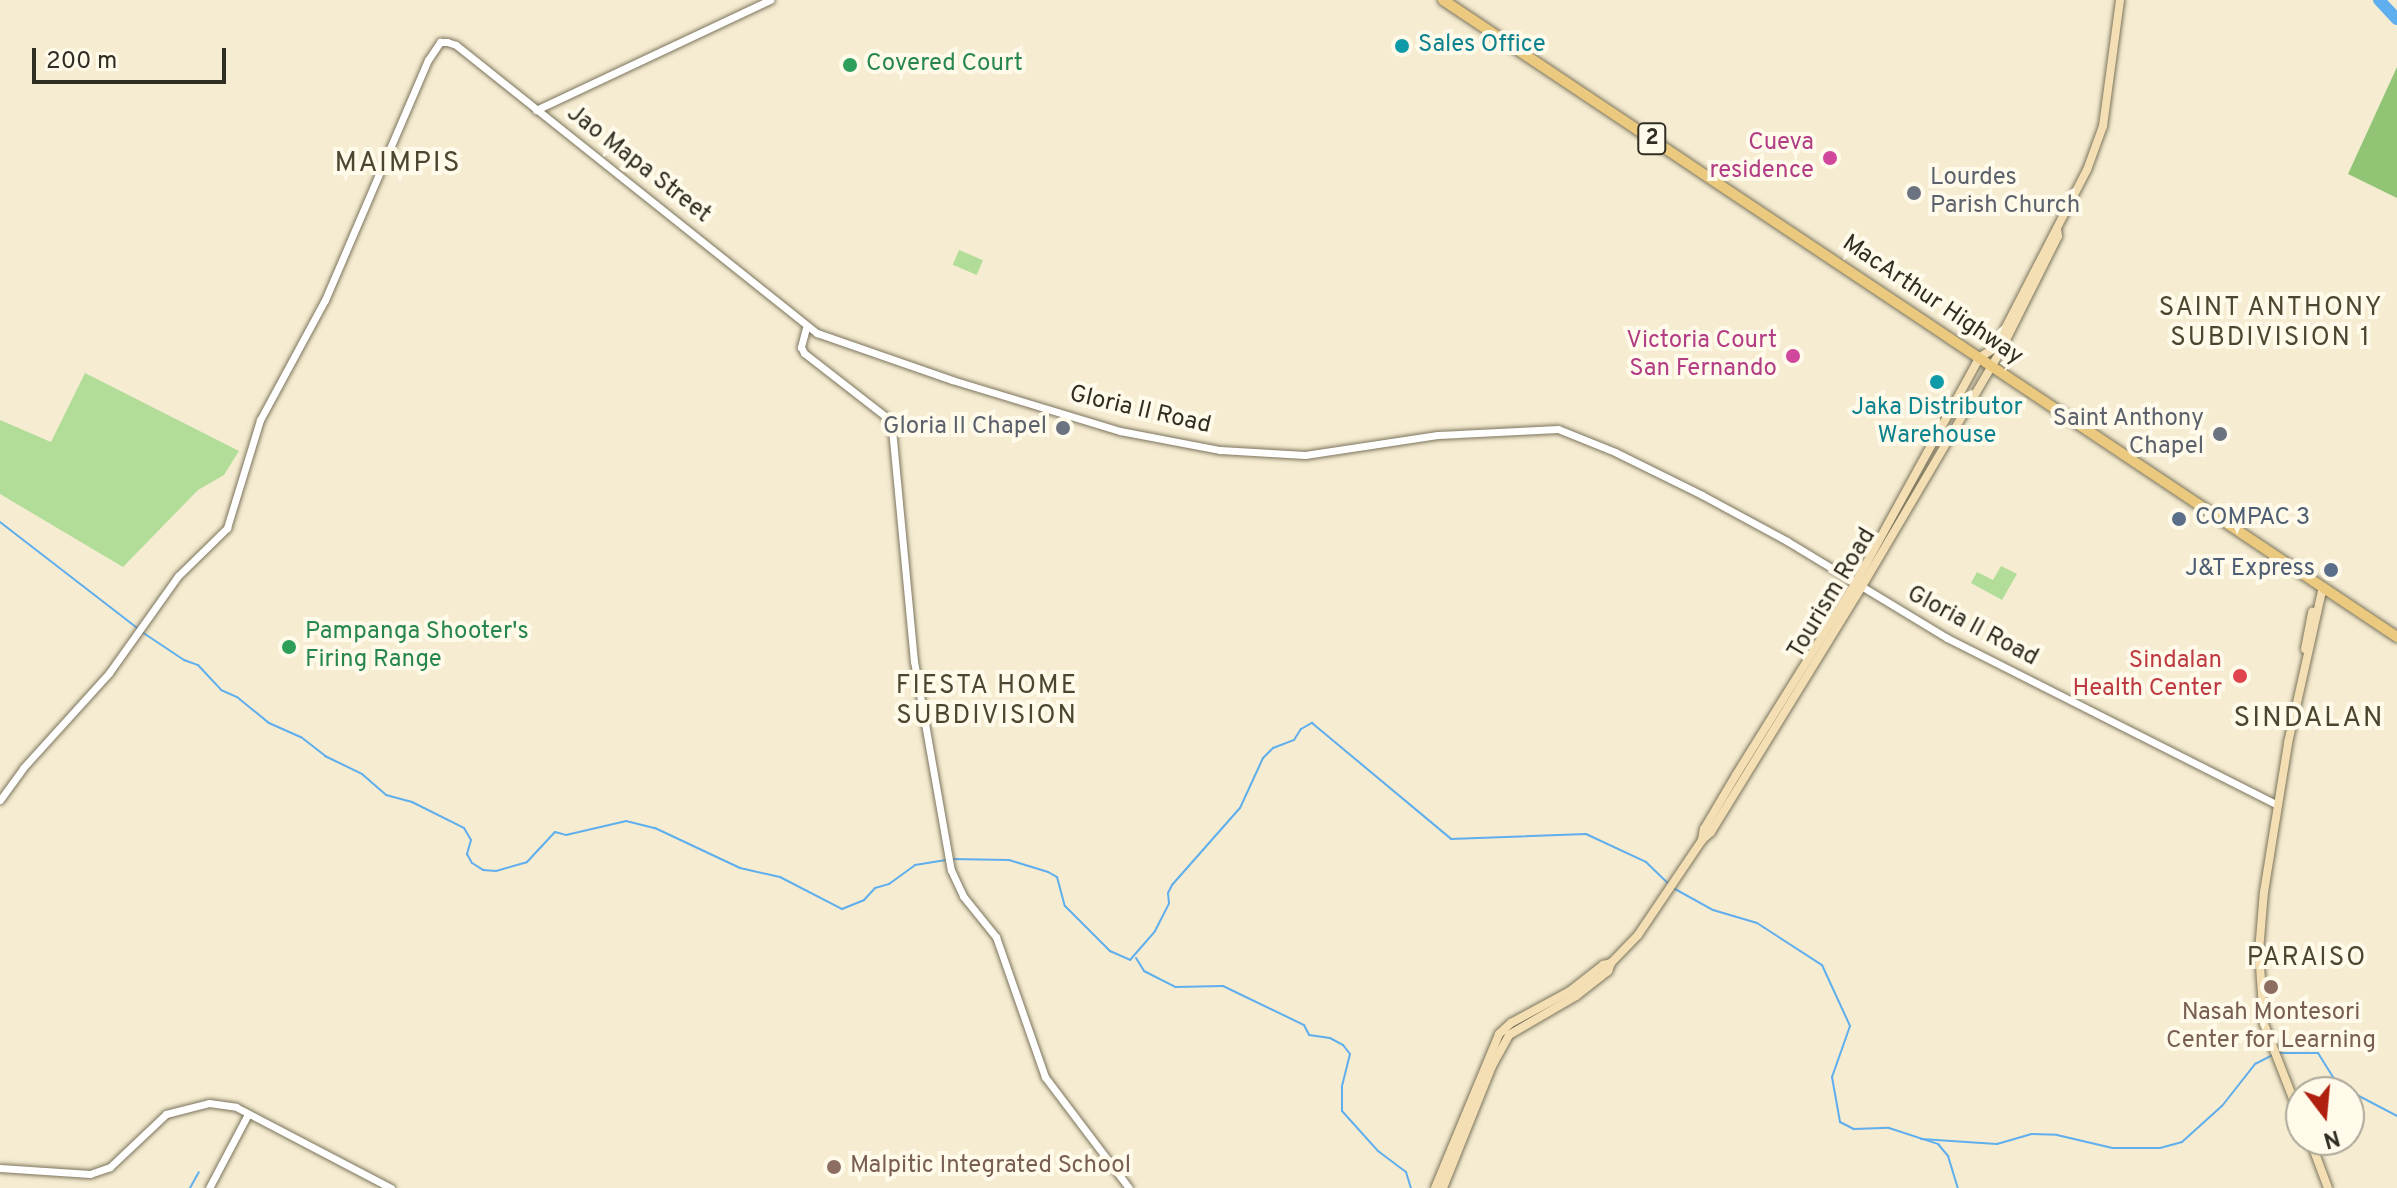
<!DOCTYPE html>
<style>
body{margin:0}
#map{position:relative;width:2397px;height:1188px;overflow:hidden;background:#f5ecd1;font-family:Overpass,sans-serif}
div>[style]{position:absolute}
.green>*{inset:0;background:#b2dd99;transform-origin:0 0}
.forest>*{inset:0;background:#91c474}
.stream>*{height:2px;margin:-1px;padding:0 1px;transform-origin:1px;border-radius:1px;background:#5faeed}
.river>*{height:12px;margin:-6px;padding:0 6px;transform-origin:6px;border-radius:6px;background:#5faeed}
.roads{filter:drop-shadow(0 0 2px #7b745c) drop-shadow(0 0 2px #7b745c)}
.minor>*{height:7px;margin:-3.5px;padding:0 3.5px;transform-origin:3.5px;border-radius:3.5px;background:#fff}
.major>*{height:8px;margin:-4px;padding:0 4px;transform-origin:4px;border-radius:4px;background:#f3dfb3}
.highway>*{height:10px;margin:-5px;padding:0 5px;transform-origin:5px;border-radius:5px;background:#ebca80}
.dots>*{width:22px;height:22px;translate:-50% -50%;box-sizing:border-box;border:4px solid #fffae9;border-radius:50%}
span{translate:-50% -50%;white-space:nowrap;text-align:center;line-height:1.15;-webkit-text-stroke:8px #fffae9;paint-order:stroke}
.shield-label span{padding:2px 6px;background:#fffae9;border:2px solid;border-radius:6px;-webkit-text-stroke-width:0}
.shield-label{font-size:22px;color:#302d23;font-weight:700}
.culture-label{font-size:24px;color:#0d838f}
.left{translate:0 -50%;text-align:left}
.leisure-label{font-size:24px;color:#27864d}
.hotel-label{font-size:24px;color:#b23c85}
.right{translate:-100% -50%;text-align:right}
.street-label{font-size:24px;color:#302d23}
.worship-label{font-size:24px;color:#5b616d}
.service-label{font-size:24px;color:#4e5e75}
.health-label{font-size:24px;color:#be3a42}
.education-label{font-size:24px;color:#785e54}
.neighbourhood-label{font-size:26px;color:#4c452f;letter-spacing:2px}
.quarter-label{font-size:28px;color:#4c452f;letter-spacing:2px}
.north{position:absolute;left:2285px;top:1076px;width:80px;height:80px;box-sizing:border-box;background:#fffae9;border:2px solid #aca89a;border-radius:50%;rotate:164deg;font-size:22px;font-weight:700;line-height:32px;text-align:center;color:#302d23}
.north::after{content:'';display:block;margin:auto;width:28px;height:36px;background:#af200f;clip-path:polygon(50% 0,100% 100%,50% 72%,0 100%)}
.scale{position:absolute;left:32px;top:48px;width:194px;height:36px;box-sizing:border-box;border:4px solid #302d23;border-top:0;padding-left:10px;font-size:24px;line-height:28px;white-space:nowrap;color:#302d23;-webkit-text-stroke:6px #fffae9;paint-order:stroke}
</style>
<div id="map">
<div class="green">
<div style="left:959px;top:250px;width:26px;height:16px;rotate:23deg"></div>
<div style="clip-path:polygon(85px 373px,239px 451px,224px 475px,198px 490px,123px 567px,0 494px,0 420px,51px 442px)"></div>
<div style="clip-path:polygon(2001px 566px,2017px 574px,2002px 600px,1971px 583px,1977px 572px,1993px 580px)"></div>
</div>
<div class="forest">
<div style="clip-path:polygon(2397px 67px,2397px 198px,2348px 174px)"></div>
</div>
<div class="stream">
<div style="left:0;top:522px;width:173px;rotate:37.7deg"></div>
<div style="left:142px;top:632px;width:50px;rotate:33.7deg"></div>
<div style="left:184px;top:660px;width:15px;rotate:20deg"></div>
<div style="left:198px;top:665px;width:34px;rotate:47deg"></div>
<div style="left:221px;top:690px;width:17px;rotate:24deg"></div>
<div style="left:237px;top:697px;width:41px;rotate:39.1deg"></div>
<div style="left:269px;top:723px;width:35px;rotate:24deg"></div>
<div style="left:301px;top:737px;width:31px;rotate:38deg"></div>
<div style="left:325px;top:756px;width:41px;rotate:25.9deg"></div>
<div style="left:362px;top:774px;width:32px;rotate:41deg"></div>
<div style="left:386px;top:795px;width:27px;rotate:15deg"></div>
<div style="left:412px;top:802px;width:58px;rotate:26.6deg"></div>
<div style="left:464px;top:828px;width:14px;rotate:60deg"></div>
<div style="left:471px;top:840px;width:15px;rotate:106deg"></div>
<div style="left:467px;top:854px;width:10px;rotate:61deg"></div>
<div style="left:472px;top:863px;width:13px;rotate:32deg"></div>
<div style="left:483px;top:870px;width:13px;rotate:4deg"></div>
<div style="left:496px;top:871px;width:32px;rotate:-16deg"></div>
<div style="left:527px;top:862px;width:41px;rotate:-47deg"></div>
<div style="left:555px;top:832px;width:11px;rotate:15deg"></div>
<div style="left:566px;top:835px;width:62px;rotate:-13.1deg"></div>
<div style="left:626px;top:821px;width:30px;rotate:14deg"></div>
<div style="left:655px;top:828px;width:94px;rotate:25.2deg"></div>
<div style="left:740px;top:868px;width:41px;rotate:12.7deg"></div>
<div style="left:780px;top:877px;width:70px;rotate:27.3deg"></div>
<div style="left:842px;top:909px;width:24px;rotate:-22deg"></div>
<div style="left:864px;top:900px;width:16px;rotate:-47deg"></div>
<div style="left:875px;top:888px;width:15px;rotate:-16deg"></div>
<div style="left:889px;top:884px;width:32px;rotate:-36deg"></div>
<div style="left:915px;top:865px;width:30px;rotate:-9deg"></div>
<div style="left:951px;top:859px;width:58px;rotate:1deg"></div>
<div style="left:1009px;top:860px;width:41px;rotate:17.1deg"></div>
<div style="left:1048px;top:872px;width:10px;rotate:29deg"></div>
<div style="left:1057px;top:877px;width:30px;rotate:75deg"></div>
<div style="left:1065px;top:906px;width:64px;rotate:45deg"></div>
<div style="left:1110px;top:951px;width:22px;rotate:24deg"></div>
<div style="left:1130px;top:960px;width:38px;rotate:-49deg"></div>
<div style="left:1155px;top:931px;width:31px;rotate:-63deg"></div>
<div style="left:1169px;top:903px;width:10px;rotate:-96deg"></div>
<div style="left:1168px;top:893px;width:9px;rotate:-63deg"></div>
<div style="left:1172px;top:885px;width:103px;rotate:-48.6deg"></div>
<div style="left:1240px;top:808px;width:55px;rotate:-65.3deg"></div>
<div style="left:1263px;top:758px;width:14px;rotate:-45deg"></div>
<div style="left:1273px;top:748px;width:22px;rotate:-21deg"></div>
<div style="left:1294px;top:740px;width:13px;rotate:-58deg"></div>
<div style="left:1301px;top:729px;width:13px;rotate:-29deg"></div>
<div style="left:1312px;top:723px;width:181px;rotate:39.8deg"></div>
<div style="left:1451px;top:839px;width:135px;rotate:-2.1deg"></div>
<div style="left:1586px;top:834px;width:66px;rotate:25deg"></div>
<div style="left:1646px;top:862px;width:33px;rotate:44deg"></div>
<div style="left:1675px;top:889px;width:43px;rotate:28.9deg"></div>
<div style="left:1713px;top:910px;width:46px;rotate:16.5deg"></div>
<div style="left:1757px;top:923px;width:77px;rotate:32.9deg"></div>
<div style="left:1822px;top:965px;width:67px;rotate:65.3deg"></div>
<div style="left:1850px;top:1026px;width:54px;rotate:109.4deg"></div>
<div style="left:1832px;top:1077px;width:46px;rotate:79.9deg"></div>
<div style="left:1840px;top:1122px;width:16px;rotate:27deg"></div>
<div style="left:1854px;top:1129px;width:35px;rotate:-2deg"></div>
<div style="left:1889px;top:1128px;width:52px;rotate:18.1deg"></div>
<div style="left:1938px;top:1144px;width:16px;rotate:50deg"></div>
<div style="left:1948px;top:1156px;width:34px;rotate:73deg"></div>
<div style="left:1136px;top:958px;width:15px;rotate:58deg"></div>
<div style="left:1144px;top:971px;width:35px;rotate:27deg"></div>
<div style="left:1175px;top:987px;width:48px;rotate:-1.2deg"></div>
<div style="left:1223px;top:986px;width:90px;rotate:25.7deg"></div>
<div style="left:1304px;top:1025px;width:11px;rotate:63deg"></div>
<div style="left:1309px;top:1035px;width:21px;rotate:8deg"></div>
<div style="left:1330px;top:1038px;width:15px;rotate:28deg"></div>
<div style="left:1343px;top:1045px;width:11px;rotate:52deg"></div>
<div style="left:1350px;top:1054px;width:34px;rotate:104deg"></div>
<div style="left:1342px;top:1087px;width:24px;rotate:90deg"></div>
<div style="left:1342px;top:1111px;width:54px;rotate:48deg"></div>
<div style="left:1378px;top:1151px;width:35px;rotate:37deg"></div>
<div style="left:1406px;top:1172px;width:17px;rotate:73deg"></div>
<div style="left:2279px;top:1053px;width:39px"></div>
<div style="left:2318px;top:1053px;width:38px;rotate:58deg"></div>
<div style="left:2338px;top:1085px;width:67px;rotate:27.7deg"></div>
<div style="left:1921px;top:1139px;width:76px;rotate:3.8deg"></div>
<div style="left:1997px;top:1144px;width:36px;rotate:-16deg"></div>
<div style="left:2032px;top:1134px;width:25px;rotate:2deg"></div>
<div style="left:2057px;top:1135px;width:57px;rotate:13.1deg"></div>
<div style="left:2113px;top:1148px;width:47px"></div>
<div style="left:2160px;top:1148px;width:23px;rotate:-15deg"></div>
<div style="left:2182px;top:1142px;width:54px;rotate:-42deg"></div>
<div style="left:2222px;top:1106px;width:53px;rotate:-51.8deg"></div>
<div style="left:2255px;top:1064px;width:20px;rotate:-27deg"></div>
<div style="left:190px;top:1188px;width:18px;rotate:-61deg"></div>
</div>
<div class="river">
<div style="left:2379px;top:0;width:26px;rotate:47deg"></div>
</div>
<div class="roads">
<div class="minor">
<div style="left:536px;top:110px;width:259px;rotate:-25.2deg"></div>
<div style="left:806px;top:328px;width:20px;rotate:105deg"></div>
<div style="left:801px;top:347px;width:7px;rotate:63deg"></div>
<div style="left:804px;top:353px;width:103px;rotate:37.9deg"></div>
<div style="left:885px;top:416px;width:15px;rotate:62deg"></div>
<div style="left:892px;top:429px;width:233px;rotate:84.6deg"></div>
<div style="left:914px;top:661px;width:212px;rotate:80deg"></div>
<div style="left:951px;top:870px;width:29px;rotate:65deg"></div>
<div style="left:963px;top:896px;width:53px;rotate:51.2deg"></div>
<div style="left:996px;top:937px;width:148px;rotate:70.7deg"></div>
<div style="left:1045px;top:1077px;width:139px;rotate:52.9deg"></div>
<div style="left:0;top:800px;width:39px;rotate:-54deg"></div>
<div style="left:23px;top:768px;width:128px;rotate:-47.8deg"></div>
<div style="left:109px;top:673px;width:119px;rotate:-54.6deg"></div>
<div style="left:178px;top:576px;width:69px;rotate:-44.4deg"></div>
<div style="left:227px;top:528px;width:113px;rotate:-73deg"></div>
<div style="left:260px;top:420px;width:136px;rotate:-61.6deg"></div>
<div style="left:325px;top:300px;width:261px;rotate:-66.8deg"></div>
<div style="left:428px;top:60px;width:22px;rotate:-56deg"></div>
<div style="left:440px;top:42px;width:7px"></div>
<div style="left:447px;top:42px;width:9px;rotate:18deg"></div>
<div style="left:456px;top:45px;width:462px;rotate:38.6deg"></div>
<div style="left:817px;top:333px;width:143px;rotate:19.2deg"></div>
<div style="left:952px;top:380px;width:176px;rotate:16.9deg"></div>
<div style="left:1120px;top:431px;width:102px;rotate:10.8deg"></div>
<div style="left:1220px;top:450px;width:85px;rotate:3.4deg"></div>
<div style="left:1305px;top:455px;width:134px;rotate:-8.6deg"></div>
<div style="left:1438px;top:435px;width:120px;rotate:-2.9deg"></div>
<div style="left:1558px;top:429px;width:61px;rotate:22deg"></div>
<div style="left:1615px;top:452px;width:97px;rotate:26.3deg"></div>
<div style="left:1702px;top:495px;width:97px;rotate:28.4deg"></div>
<div style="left:1787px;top:541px;width:187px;rotate:31.2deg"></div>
<div style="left:1947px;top:638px;width:370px;rotate:26.8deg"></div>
<div style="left:0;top:1168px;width:90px;rotate:3.8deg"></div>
<div style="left:90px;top:1174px;width:21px;rotate:-19deg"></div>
<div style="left:110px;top:1167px;width:77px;rotate:-43.4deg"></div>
<div style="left:166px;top:1114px;width:44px;rotate:-14.3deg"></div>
<div style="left:209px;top:1103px;width:27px;rotate:8deg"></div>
<div style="left:236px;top:1107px;width:175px;rotate:27.6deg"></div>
<div style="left:209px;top:1188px;width:81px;rotate:-62.2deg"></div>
</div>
<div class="major">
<div style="left:2305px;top:649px;width:38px;rotate:-79deg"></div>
<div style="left:1702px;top:840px;width:11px;rotate:-80deg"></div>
<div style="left:1704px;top:829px;width:63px;rotate:-59.3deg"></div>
<div style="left:1736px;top:775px;width:225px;rotate:-58.1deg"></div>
<div style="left:1855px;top:584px;width:259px;rotate:-61.2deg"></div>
<div style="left:1980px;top:357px;width:17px;rotate:-31deg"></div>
<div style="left:1995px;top:348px;width:200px;rotate:-62.7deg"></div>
<div style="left:2087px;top:170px;width:47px;rotate:-70deg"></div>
<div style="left:2103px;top:126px;width:127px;rotate:-82.3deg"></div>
<div style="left:2301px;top:1119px;width:102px;rotate:-111.3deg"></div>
<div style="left:2264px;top:1024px;width:73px;rotate:-93.9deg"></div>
<div style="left:2259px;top:951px;width:59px;rotate:-85.2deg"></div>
<div style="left:2264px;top:892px;width:151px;rotate:-80.8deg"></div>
<div style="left:2288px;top:743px;width:160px;rotate:-77.4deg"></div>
<div style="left:2310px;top:1140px;width:51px;rotate:69.4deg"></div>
<div style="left:1435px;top:1188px;width:167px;rotate:-67.4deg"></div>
<div style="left:1499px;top:1034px;width:16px;rotate:-43deg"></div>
<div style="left:1511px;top:1023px;width:67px;rotate:-28.5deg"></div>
<div style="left:1570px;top:991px;width:42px;rotate:-38.2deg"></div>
<div style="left:1603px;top:965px;width:8px;rotate:-14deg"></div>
<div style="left:1443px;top:1188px;width:131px;rotate:-68.1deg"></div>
<div style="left:1492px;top:1066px;width:35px;rotate:-61deg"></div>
<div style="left:1509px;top:1035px;width:78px;rotate:-30.2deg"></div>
<div style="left:1576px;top:996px;width:41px;rotate:-38deg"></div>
<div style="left:1608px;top:971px;width:9px;rotate:-69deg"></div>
<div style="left:1611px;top:963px;width:39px;rotate:-46deg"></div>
<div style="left:1638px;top:935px;width:115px;rotate:-56deg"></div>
<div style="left:1702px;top:840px;width:12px;rotate:-42deg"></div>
<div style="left:1711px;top:832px;width:286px;rotate:-58.4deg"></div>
<div style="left:1861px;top:588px;width:276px;rotate:-59.5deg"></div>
<div style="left:2001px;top:350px;width:127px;rotate:-63.4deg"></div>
<div style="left:2058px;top:236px;width:7px;rotate:-98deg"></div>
</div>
<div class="highway">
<div style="left:1443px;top:0;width:1147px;rotate:33.73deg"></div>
</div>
</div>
<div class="dots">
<div style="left:1402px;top:46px;background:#0f9aa8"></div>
<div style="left:850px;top:65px;background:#2e9e5b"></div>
<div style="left:1830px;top:158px;background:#d1479c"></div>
<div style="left:1914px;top:193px;background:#6b7280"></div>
<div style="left:1793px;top:356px;background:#d1479c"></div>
<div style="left:1937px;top:382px;background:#0f9aa8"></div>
<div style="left:1063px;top:428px;background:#6b7280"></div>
<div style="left:2220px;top:434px;background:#6b7280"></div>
<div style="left:2179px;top:519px;background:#5c6f8a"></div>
<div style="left:2331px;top:570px;background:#5c6f8a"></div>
<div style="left:289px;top:647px;background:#2e9e5b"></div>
<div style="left:2240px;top:676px;background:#e0444e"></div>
<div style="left:2271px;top:987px;background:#8d6e63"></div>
<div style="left:834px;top:1167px;background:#8d6e63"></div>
</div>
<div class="shield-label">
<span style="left:1652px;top:139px">2</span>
</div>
<div class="culture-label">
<span class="left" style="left:1418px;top:46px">Sales Office</span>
<span style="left:1937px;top:423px">Jaka Distributor<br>Warehouse</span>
</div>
<div class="leisure-label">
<span class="left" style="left:866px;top:65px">Covered Court</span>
<span class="left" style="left:305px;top:647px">Pampanga Shooter's<br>Firing Range</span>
</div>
<div class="hotel-label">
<span class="right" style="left:1814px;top:158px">Cueva<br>residence</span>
<span class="right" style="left:1777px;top:356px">Victoria Court<br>San Fernando</span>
</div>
<div class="street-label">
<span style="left:638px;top:165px;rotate:38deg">Jao Mapa Street</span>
<span style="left:1932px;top:301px;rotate:34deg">MacArthur Highway</span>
<span style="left:1140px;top:411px;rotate:13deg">Gloria II Road</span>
<span style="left:1833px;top:594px;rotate:-59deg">Tourism Road</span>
<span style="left:1972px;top:627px;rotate:28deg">Gloria II Road</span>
</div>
<div class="worship-label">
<span class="left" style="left:1930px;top:193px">Lourdes<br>Parish Church</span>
<span class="right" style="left:2204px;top:434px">Saint Anthony<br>Chapel</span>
<span class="right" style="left:1047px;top:428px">Gloria II Chapel</span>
</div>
<div class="service-label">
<span class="left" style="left:2195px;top:519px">COMPAC 3</span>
<span class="right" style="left:2315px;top:570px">J&amp;T Express</span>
</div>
<div class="health-label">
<span class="right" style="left:2222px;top:676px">Sindalan<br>Health Center</span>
</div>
<div class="education-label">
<span style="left:2271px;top:1028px">Nasah Montesori<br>Center for Learning</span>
<span class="left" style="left:850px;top:1167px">Malpitic Integrated School</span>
</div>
<div class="neighbourhood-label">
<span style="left:2271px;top:324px">SAINT ANTHONY<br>SUBDIVISION 1</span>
<span style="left:987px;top:702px">FIESTA HOME<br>SUBDIVISION</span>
<span style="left:2307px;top:959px">PARAISO</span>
</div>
<div class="quarter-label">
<span style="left:398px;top:164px">MAIMPIS</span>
<span style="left:2309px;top:719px">SINDALAN</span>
</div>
<div class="north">N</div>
<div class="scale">200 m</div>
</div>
